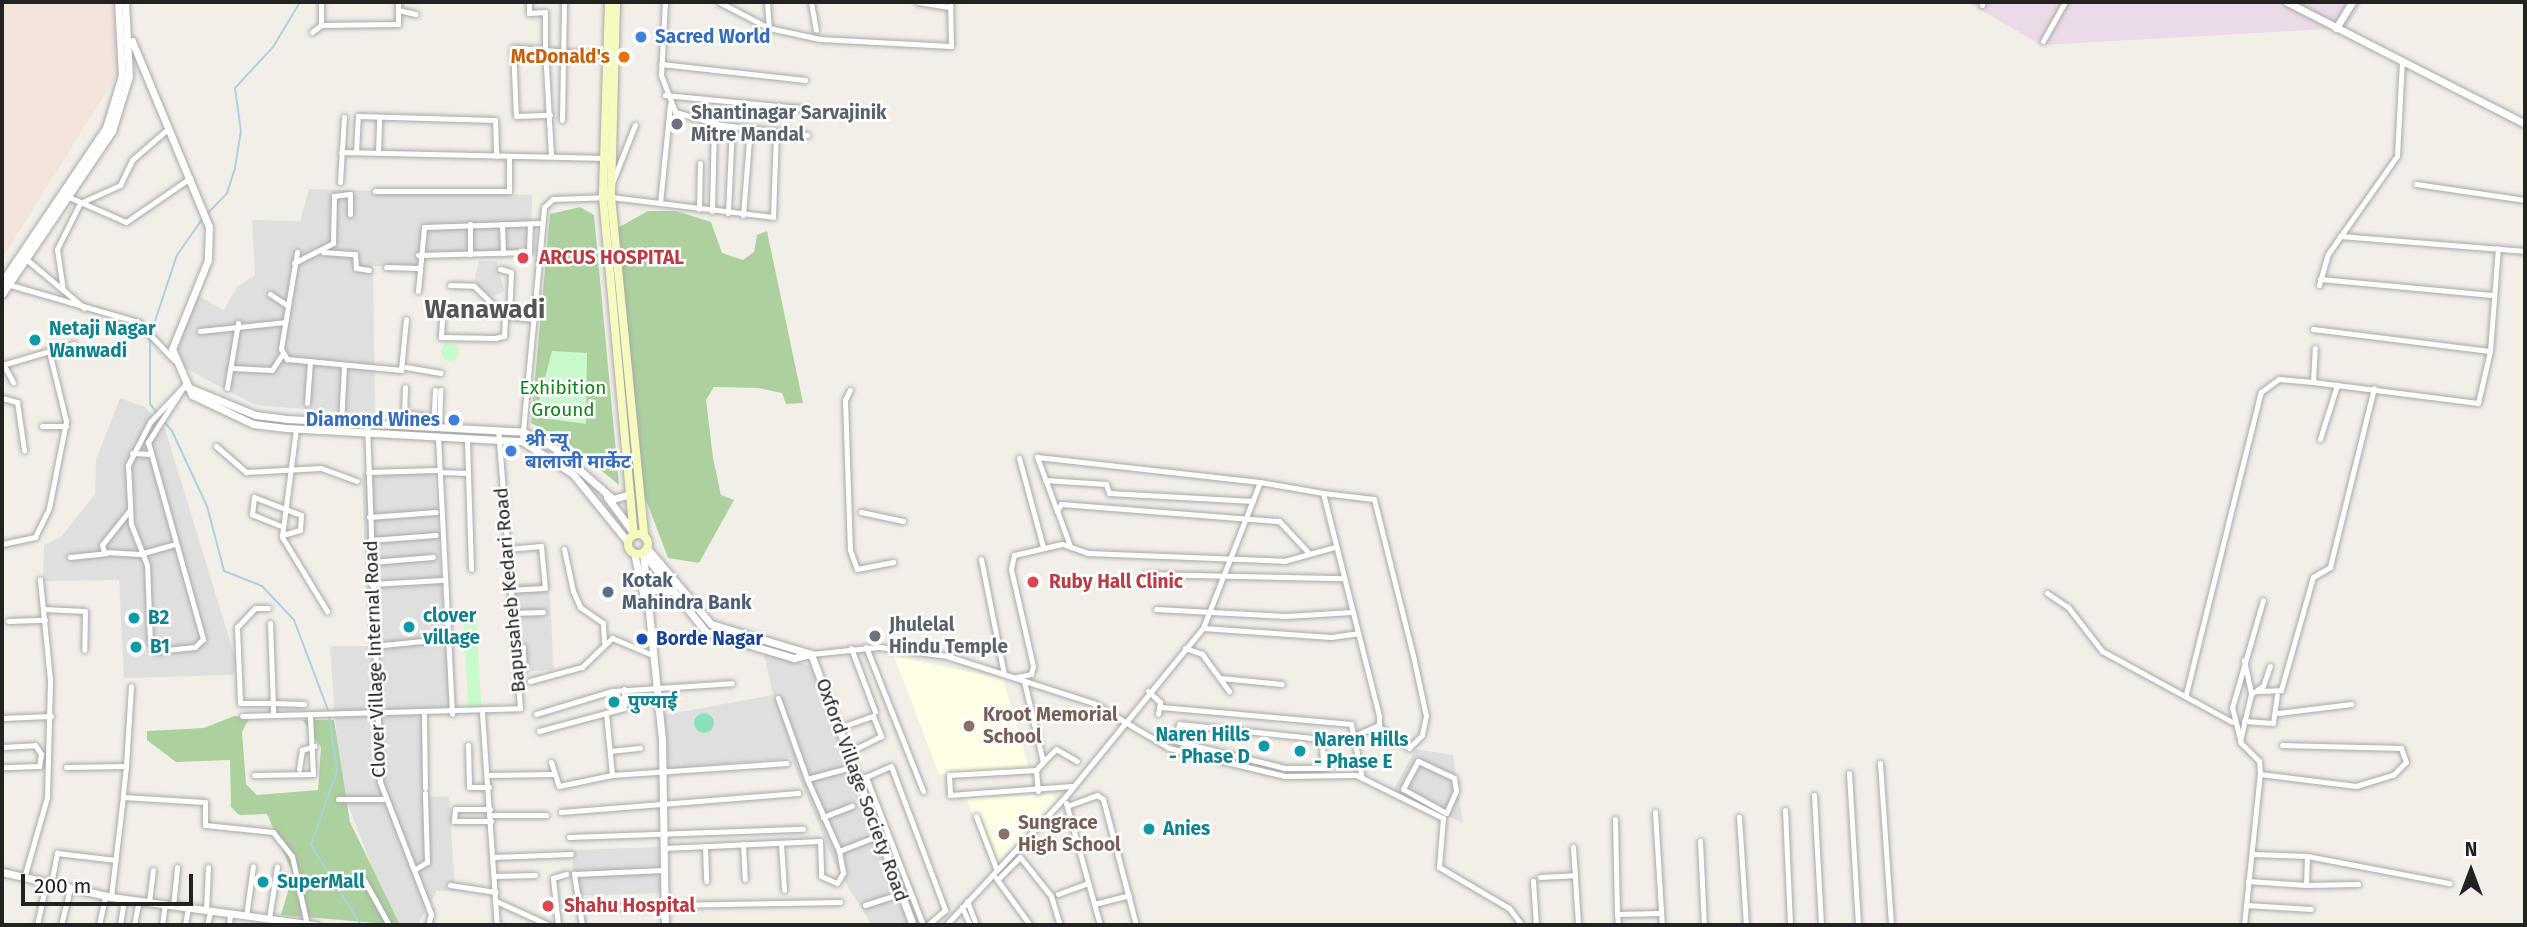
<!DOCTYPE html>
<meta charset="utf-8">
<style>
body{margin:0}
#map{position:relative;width:2527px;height:927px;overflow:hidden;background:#f2efe9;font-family:"Fira Sans","Noto Sans Devanagari",sans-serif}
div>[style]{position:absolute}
.residential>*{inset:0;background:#e0dfdf;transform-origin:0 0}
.industrial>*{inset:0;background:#ebdbe8}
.education>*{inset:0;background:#ffffe5}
.military>*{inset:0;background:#f3e3dd}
.forest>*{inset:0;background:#add19e}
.park>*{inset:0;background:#c8facc;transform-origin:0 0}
.round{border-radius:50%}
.pitch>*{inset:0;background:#88e0be}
.stream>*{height:2px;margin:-1px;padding:0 1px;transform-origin:1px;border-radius:1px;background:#aad3df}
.roads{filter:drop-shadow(0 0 2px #a9a9a9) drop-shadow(0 0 2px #a9a9a9)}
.minor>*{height:5px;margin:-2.5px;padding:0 2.5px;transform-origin:2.5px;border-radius:2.5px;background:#fff}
.tertiary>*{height:7px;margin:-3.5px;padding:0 3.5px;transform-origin:3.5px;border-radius:3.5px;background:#fff}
.secondary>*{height:8px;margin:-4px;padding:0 4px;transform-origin:4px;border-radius:4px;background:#f7fabf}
.secondary>.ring{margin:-4px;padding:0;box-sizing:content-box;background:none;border:8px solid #f7fabf;border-radius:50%}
.dots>*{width:19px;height:19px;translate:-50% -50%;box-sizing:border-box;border:4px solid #fff;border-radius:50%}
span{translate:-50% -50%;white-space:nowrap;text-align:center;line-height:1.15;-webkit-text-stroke:5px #fff;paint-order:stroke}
.shop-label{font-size:19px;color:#366cbe;font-weight:700}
.left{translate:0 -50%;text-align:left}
.right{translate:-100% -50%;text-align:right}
.food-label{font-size:19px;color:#c56008;font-weight:700}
.worship-label{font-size:19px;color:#5b616d;font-weight:700}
.health-label{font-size:19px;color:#be3a42;font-weight:700}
.culture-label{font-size:19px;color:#0d838f;font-weight:700}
.park-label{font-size:19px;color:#0c8416}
.service-label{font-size:19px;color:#4e5e75;font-weight:700}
.street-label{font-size:19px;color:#222}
.transit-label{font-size:19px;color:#164399;font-weight:700}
.education-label{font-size:19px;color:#785e54;font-weight:700}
.district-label{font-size:26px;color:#555;font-weight:700}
.frame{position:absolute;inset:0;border:4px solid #222;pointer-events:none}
.north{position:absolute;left:2436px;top:836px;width:70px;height:70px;-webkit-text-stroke:5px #fff;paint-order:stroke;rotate:0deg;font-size:19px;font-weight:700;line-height:28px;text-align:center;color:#222}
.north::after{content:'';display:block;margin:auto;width:24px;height:32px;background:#222;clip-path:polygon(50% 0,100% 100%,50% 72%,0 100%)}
.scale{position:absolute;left:21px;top:874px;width:172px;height:32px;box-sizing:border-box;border:4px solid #222;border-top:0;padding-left:9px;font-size:21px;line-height:24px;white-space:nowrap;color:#222;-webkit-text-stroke:5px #fff;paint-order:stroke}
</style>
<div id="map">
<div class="residential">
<div style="clip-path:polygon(309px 189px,532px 195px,531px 253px,423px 251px,423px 267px,373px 266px,375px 415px,255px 405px,185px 368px,177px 345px,197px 295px,224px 310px,237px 287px,255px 275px,252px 220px,300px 221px)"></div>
<div style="clip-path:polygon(479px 261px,497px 261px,504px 291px,490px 298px,474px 281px)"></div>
<div style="clip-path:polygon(120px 398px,145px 407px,165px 429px,237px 664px,233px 675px,124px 678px,119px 580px,43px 581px,44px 545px,62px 536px,95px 494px,96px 460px)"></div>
<div style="clip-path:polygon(434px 471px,449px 697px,448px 708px,426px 709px,429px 797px,449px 796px,455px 891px,437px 891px,418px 924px,400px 925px,370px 879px,371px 864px,340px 784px,330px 646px,368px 646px,362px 474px)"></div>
<div style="left:549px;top:582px;width:88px;height:34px;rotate:87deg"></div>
<div style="clip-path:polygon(764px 653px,811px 666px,908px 925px,872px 925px,836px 867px,791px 758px,668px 769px,663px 715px,773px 695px)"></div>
<div style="clip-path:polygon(1416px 749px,1453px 755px,1463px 823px,1393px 790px)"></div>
<div style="left:659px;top:847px;width:46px;height:87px;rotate:88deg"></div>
</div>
<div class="industrial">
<div style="clip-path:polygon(1967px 2px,2362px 2px,2346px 28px,2041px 45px)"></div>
</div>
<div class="education">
<div style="clip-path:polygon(894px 656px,1003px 679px,1029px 768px,939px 774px)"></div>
<div style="clip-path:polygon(1053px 794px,1057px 801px,995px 867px,966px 798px)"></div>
</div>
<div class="military">
<div style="clip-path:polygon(2px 2px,112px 2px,120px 70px,2px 259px)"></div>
</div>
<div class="forest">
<div style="clip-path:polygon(580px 207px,594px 215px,619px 485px,569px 444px,531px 423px,550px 214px)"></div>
<div style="clip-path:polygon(648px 211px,676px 211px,711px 222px,722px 253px,743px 260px,754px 252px,757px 235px,767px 231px,803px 403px,786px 404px,782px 393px,758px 388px,714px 387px,706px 400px,713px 458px,721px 495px,734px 500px,699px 563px,668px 558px,642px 489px,614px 230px)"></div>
<div style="clip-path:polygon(234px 716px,250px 717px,242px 732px,246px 784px,257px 795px,318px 790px,321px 747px,303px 720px,334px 720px,350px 822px,400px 925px,281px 915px,293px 874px,267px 814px,239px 815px,231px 807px,230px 760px,176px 762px,147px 740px,147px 731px,204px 728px)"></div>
</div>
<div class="park">
<div class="round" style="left:441px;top:343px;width:18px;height:18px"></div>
<div style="clip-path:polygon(552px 351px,587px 353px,586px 424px,535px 417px)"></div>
<div style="left:476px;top:608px;width:105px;height:13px;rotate:87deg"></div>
</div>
<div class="pitch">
<div class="round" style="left:694px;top:713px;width:20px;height:20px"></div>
</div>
<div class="stream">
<div style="left:207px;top:214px;width:29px;rotate:-46deg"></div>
<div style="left:227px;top:193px;width:26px;rotate:-72deg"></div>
<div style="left:235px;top:168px;width:36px;rotate:-81deg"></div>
<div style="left:241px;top:132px;width:44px;rotate:-97.8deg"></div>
<div style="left:235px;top:88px;width:56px;rotate:-47.2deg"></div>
<div style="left:273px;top:47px;width:52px;rotate:-59deg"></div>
<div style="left:151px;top:333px;width:82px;rotate:-71.6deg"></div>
<div style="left:177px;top:255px;width:45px;rotate:-54.9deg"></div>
<div style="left:150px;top:338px;width:66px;rotate:90deg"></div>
<div style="left:150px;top:404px;width:35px;rotate:51deg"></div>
<div style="left:172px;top:431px;width:83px;rotate:65deg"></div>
<div style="left:207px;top:506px;width:67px;rotate:75.3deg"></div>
<div style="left:224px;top:571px;width:41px;rotate:21.5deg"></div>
<div style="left:262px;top:586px;width:47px;rotate:46.7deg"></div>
<div style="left:294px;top:620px;width:96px;rotate:69.3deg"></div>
<div style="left:329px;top:715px;width:57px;rotate:81.9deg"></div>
<div style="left:337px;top:771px;width:78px;rotate:109.4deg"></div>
<div style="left:311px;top:845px;width:94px;rotate:58deg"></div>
</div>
<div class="roads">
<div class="minor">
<div style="left:321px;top:2px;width:23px;rotate:90deg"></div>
<div style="left:321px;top:25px;width:77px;rotate:-0.7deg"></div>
<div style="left:398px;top:24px;width:22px;rotate:-90deg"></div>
<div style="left:529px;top:2px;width:11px;rotate:90deg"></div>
<div style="left:529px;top:13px;width:16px;rotate:-4deg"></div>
<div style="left:545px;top:12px;width:38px;rotate:90deg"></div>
<div style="left:545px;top:50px;width:32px;rotate:-176deg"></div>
<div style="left:513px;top:48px;width:68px;rotate:87.5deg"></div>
<div style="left:516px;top:116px;width:34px;rotate:-2deg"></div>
<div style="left:665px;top:2px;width:73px;rotate:93.1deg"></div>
<div style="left:661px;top:75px;width:40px;rotate:69deg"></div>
<div style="left:675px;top:112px;width:49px;rotate:15.5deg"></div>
<div style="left:722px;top:125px;width:86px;rotate:6.7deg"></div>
<div style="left:719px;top:2px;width:56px;rotate:27.5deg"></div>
<div style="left:769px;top:28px;width:52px;rotate:12.2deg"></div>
<div style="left:820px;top:39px;width:131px;rotate:3.1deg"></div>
<div style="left:951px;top:46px;width:44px;rotate:-91.3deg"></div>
<div style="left:767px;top:2px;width:26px;rotate:86deg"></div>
<div style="left:811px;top:2px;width:28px;rotate:80deg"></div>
<div style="left:918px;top:2px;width:33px;rotate:9deg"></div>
<div style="left:1982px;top:5px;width:3px;rotate:-72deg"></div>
<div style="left:398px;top:10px;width:18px;rotate:13deg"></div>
<div style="left:312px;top:32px;width:11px;rotate:-38deg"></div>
<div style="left:2043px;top:41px;width:45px;rotate:-60.6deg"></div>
<div style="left:661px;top:64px;width:145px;rotate:6.3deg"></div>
<div style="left:665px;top:95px;width:144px;rotate:5.6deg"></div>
<div style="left:562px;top:120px;width:118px;rotate:-89deg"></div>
<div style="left:341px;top:152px;width:266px;rotate:1.3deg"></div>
<div style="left:356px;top:152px;width:36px;rotate:-87deg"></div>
<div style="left:358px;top:116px;width:137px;rotate:1.7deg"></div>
<div style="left:495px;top:120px;width:36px;rotate:88deg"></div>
<div style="left:378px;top:153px;width:36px;rotate:-88deg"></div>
<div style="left:551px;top:156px;width:106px;rotate:-93.2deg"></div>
<div style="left:545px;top:50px;width:66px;rotate:5.2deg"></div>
<div style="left:340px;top:182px;width:65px;rotate:-86.5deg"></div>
<div style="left:2416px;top:184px;width:110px;rotate:8.4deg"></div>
<div style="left:610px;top:188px;width:68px;rotate:-68.4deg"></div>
<div style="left:375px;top:191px;width:134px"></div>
<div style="left:509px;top:191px;width:35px;rotate:-90deg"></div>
<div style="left:69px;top:197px;width:62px;rotate:23.7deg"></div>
<div style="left:126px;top:222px;width:78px;rotate:-34.5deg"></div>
<div style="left:660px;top:203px;width:99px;rotate:-84.2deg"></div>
<div style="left:699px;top:209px;width:46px;rotate:-88.8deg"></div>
<div style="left:712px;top:211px;width:87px;rotate:-88.7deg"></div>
<div style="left:728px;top:213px;width:87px;rotate:-87.4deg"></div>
<div style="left:743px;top:215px;width:87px;rotate:-85.4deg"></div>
<div style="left:470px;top:224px;width:30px;rotate:90deg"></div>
<div style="left:502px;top:224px;width:29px;rotate:88deg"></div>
<div style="left:2340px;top:236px;width:186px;rotate:4.6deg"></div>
<div style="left:297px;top:252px;width:98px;rotate:99.4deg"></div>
<div style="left:281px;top:349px;width:12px;rotate:59deg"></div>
<div style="left:287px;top:359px;width:115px;rotate:5.5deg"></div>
<div style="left:401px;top:370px;width:51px;rotate:-84.4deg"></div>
<div style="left:323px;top:252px;width:32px;rotate:4deg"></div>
<div style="left:355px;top:254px;width:14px;rotate:86deg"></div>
<div style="left:356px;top:268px;width:13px;rotate:9deg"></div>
<div style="left:418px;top:255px;width:111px;rotate:-1.5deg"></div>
<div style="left:529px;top:252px;width:28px;rotate:-88deg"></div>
<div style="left:26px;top:259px;width:48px;rotate:40deg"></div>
<div style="left:294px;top:263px;width:44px;rotate:-27.1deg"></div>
<div style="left:333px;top:243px;width:47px;rotate:-88.8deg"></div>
<div style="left:334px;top:196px;width:16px;rotate:-7deg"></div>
<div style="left:350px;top:194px;width:20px;rotate:90deg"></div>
<div style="left:386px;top:267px;width:32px;rotate:2deg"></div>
<div style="left:500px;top:269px;width:11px;rotate:15deg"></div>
<div style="left:511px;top:272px;width:44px;rotate:92.6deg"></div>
<div style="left:2320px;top:279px;width:175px;rotate:5.3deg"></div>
<div style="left:7px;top:284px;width:136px;rotate:16.2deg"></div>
<div style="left:138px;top:322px;width:52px;rotate:46.5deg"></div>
<div style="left:450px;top:285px;width:24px;rotate:2deg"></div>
<div style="left:474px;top:286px;width:43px;rotate:44.1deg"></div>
<div style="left:505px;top:316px;width:27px;rotate:6deg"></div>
<div style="left:2319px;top:285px;width:32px;rotate:-74deg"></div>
<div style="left:2328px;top:254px;width:120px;rotate:-54.9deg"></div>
<div style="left:2397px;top:156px;width:94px;rotate:-87deg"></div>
<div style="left:418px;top:291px;width:64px;rotate:-84.6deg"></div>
<div style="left:424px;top:227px;width:117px;rotate:-2deg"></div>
<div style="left:270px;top:294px;width:20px;rotate:33deg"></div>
<div style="left:84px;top:308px;width:28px;rotate:-139deg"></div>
<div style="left:63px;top:290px;width:41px;rotate:-98.3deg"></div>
<div style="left:57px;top:249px;width:51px;rotate:-63.4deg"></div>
<div style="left:80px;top:203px;width:44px;rotate:-24.2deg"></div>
<div style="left:120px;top:185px;width:28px;rotate:-64deg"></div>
<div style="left:132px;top:160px;width:49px;rotate:-40.9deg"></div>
<div style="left:442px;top:321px;width:16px;rotate:94deg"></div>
<div style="left:441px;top:337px;width:54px;rotate:1.1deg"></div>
<div style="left:495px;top:338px;width:9px;rotate:-13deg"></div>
<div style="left:504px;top:336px;width:20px;rotate:-87deg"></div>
<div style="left:2313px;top:329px;width:178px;rotate:7.1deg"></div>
<div style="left:200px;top:331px;width:85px;rotate:-6deg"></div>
<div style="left:3px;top:364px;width:21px;rotate:61deg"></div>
<div style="left:2px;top:365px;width:75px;rotate:-16.3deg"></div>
<div style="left:406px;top:367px;width:35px;rotate:10deg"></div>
<div style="left:232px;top:368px;width:40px;rotate:2.9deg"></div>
<div style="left:272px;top:370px;width:17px;rotate:-57deg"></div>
<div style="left:2313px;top:382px;width:166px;rotate:7.3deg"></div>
<div style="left:2478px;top:403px;width:53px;rotate:-77deg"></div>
<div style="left:2490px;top:351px;width:103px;rotate:-85.6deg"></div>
<div style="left:184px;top:386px;width:67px;rotate:122.7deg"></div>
<div style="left:148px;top:442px;width:205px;rotate:74.4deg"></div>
<div style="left:203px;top:639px;width:11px;rotate:135deg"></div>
<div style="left:195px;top:647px;width:39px;rotate:174deg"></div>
<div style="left:156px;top:651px;width:11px;rotate:-124deg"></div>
<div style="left:150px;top:642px;width:77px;rotate:-92.2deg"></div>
<div style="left:147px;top:565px;width:44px;rotate:-111.3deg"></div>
<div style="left:131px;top:524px;width:59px;rotate:-92.9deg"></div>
<div style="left:128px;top:465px;width:48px;rotate:-62.9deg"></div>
<div style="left:150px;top:422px;width:50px;rotate:-46.6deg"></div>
<div style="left:405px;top:387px;width:26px;rotate:92deg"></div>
<div style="left:404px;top:413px;width:29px;rotate:8deg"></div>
<div style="left:227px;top:388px;width:66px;rotate:-80.4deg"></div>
<div style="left:850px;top:390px;width:11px;rotate:117deg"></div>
<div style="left:845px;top:400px;width:150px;rotate:88.1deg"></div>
<div style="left:850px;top:550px;width:20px;rotate:70deg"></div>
<div style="left:857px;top:569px;width:37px;rotate:-11deg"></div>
<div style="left:2px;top:398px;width:16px;rotate:15deg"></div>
<div style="left:17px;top:402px;width:49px;rotate:81.7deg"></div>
<div style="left:307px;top:403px;width:42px;rotate:-85.9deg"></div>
<div style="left:367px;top:424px;width:358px;rotate:87.9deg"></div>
<div style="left:380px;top:782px;width:142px;rotate:68.9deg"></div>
<div style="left:431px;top:914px;width:11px;rotate:105deg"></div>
<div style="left:341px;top:425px;width:60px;rotate:-87.1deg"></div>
<div style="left:42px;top:426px;width:24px"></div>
<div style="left:433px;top:428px;width:38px;rotate:-87deg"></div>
<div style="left:439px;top:428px;width:38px;rotate:-88deg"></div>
<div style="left:296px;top:429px;width:109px;rotate:97.4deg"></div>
<div style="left:282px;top:537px;width:87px;rotate:58.7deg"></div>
<div style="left:438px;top:437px;width:277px;rotate:87.1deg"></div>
<div style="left:2320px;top:439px;width:57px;rotate:-72.5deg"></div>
<div style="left:522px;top:441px;width:235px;rotate:-84.6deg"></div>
<div style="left:544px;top:207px;width:12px;rotate:-42deg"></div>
<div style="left:553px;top:199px;width:58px;rotate:-2deg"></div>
<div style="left:611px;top:197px;width:163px;rotate:7deg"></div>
<div style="left:773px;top:217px;width:86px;rotate:-88deg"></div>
<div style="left:467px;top:443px;width:30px;rotate:88deg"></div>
<div style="left:216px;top:446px;width:40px;rotate:41deg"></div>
<div style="left:246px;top:472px;width:75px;rotate:-3.1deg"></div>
<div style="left:321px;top:468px;width:38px;rotate:20deg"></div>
<div style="left:132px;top:453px;width:19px;rotate:3deg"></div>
<div style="left:1019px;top:458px;width:92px;rotate:74.9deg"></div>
<div style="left:368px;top:472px;width:68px;rotate:-1.7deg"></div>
<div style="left:440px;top:472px;width:28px;rotate:2deg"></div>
<div style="left:468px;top:473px;width:96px;rotate:88.2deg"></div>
<div style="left:1045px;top:480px;width:61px;rotate:3.8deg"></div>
<div style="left:1106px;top:484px;width:9px;rotate:72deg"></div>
<div style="left:1109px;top:493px;width:144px;rotate:3.2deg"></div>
<div style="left:129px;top:511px;width:43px;rotate:128.5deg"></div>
<div style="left:102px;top:545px;width:7px;rotate:74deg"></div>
<div style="left:104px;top:552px;width:36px;rotate:3deg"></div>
<div style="left:140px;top:554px;width:37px;rotate:-16deg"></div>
<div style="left:1057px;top:511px;width:58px;rotate:-110.3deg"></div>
<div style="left:1037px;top:457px;width:224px;rotate:6.4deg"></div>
<div style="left:861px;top:512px;width:43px;rotate:12.1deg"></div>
<div style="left:369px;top:517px;width:67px;rotate:-4.3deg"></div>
<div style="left:281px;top:526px;width:31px;rotate:-158deg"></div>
<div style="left:252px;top:514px;width:17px;rotate:-83deg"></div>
<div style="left:254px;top:497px;width:50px;rotate:21deg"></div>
<div style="left:301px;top:515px;width:15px;rotate:94deg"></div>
<div style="left:300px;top:530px;width:19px;rotate:164deg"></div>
<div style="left:370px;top:540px;width:66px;rotate:-4.3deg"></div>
<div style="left:2px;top:544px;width:34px;rotate:-12deg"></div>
<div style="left:35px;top:537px;width:32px;rotate:-64deg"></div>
<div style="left:49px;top:508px;width:89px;rotate:-78.9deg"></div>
<div style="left:66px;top:421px;width:72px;rotate:-103.7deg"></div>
<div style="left:1070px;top:546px;width:37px;rotate:-110deg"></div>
<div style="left:1057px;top:511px;width:8px;rotate:-60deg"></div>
<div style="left:1061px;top:504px;width:219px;rotate:4.5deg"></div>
<div style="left:1279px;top:521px;width:42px;rotate:46.9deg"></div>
<div style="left:507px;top:549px;width:34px;rotate:-5deg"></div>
<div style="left:541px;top:546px;width:42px;rotate:84.6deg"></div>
<div style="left:545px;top:588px;width:34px;rotate:177deg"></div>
<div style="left:564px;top:549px;width:43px;rotate:77.9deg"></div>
<div style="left:573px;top:591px;width:17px;rotate:66deg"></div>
<div style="left:580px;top:607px;width:28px;rotate:35deg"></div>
<div style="left:603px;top:623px;width:19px;rotate:87deg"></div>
<div style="left:70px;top:557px;width:36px;rotate:-6deg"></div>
<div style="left:981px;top:559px;width:117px;rotate:78.7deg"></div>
<div style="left:371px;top:562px;width:62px;rotate:-4.6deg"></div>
<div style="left:1145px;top:574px;width:198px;rotate:1.2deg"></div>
<div style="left:371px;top:584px;width:71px;rotate:-3.2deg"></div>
<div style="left:2047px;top:593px;width:25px;rotate:34deg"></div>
<div style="left:2068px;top:607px;width:56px;rotate:52.3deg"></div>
<div style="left:2102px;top:651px;width:148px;rotate:28.6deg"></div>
<div style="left:268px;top:608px;width:13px;rotate:180deg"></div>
<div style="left:255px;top:608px;width:26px;rotate:133deg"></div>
<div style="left:237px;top:627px;width:76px;rotate:87.7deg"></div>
<div style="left:240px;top:703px;width:33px"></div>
<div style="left:273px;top:703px;width:12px;rotate:90deg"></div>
<div style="left:44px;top:609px;width:41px;rotate:2.8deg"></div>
<div style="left:85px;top:611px;width:39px;rotate:91deg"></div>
<div style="left:1156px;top:609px;width:130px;rotate:3.1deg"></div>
<div style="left:1286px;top:616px;width:66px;rotate:-3.5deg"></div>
<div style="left:513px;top:613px;width:30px;rotate:-2deg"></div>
<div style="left:8px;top:621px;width:37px;rotate:-2deg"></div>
<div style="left:270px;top:623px;width:80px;rotate:87.9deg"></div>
<div style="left:273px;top:703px;width:31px;rotate:2deg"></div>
<div style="left:1203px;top:628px;width:128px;rotate:4deg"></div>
<div style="left:1331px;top:637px;width:27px;rotate:-8deg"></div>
<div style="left:373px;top:646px;width:70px;rotate:-5.7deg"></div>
<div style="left:516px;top:647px;width:7px"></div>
<div style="left:523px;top:647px;width:23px;rotate:88deg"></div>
<div style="left:866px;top:647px;width:155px;rotate:68.4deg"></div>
<div style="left:851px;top:648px;width:68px;rotate:69.4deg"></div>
<div style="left:1185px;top:648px;width:18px;rotate:19deg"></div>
<div style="left:1202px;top:654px;width:46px;rotate:53.9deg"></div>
<div style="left:811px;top:654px;width:68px;rotate:-5.9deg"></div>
<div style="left:879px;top:647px;width:69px;rotate:7.5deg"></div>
<div style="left:947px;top:656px;width:153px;rotate:17.8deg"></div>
<div style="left:1093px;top:703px;width:88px;rotate:30.6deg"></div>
<div style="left:1169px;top:748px;width:119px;rotate:13.6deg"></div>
<div style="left:1285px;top:776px;width:71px;rotate:-0.8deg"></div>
<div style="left:1356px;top:775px;width:97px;rotate:26.3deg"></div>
<div style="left:1443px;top:818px;width:49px;rotate:94.7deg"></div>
<div style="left:1439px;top:867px;width:81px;rotate:30.4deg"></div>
<div style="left:1509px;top:908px;width:21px;rotate:53deg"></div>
<div style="left:2244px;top:660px;width:35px;rotate:78deg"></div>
<div style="left:1017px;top:677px;width:14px;rotate:-12deg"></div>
<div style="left:1031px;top:674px;width:8px;rotate:-76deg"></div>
<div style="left:1033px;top:666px;width:99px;rotate:-102.8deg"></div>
<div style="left:1011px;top:569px;width:14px;rotate:-78deg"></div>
<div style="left:1014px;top:555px;width:49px;rotate:-12.9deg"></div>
<div style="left:1062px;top:544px;width:28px;rotate:19deg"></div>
<div style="left:1088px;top:553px;width:196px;rotate:2.3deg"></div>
<div style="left:1284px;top:561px;width:53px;rotate:-15.4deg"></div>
<div style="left:1221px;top:678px;width:61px;rotate:5.6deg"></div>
<div style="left:530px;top:681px;width:54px;rotate:-15.1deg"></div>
<div style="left:582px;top:667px;width:42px;rotate:-44deg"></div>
<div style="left:612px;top:638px;width:41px;rotate:22.8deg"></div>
<div style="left:1024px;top:681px;width:83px;rotate:76.8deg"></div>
<div style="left:1043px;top:762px;width:11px;rotate:131deg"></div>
<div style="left:1036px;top:770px;width:87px;rotate:176.7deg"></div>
<div style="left:949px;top:775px;width:20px;rotate:87deg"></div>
<div style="left:950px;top:795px;width:122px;rotate:-4.2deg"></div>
<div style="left:1148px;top:691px;width:16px;rotate:43deg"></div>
<div style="left:1160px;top:702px;width:12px;rotate:99deg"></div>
<div style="left:2256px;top:691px;width:25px;rotate:-2deg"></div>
<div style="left:2281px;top:690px;width:117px;rotate:-74.2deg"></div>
<div style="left:2313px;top:577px;width:20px;rotate:-30deg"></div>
<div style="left:2330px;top:567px;width:184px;rotate:-76.2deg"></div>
<div style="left:2186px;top:694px;width:311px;rotate:-76.1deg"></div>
<div style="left:2261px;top:392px;width:22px;rotate:-36deg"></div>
<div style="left:2279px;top:379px;width:34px;rotate:5deg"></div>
<div style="left:2313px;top:382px;width:34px;rotate:-87deg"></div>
<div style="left:778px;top:698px;width:86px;rotate:70.3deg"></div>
<div style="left:1161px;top:707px;width:191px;rotate:5.1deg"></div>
<div style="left:1351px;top:724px;width:55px;rotate:78.5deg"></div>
<div style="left:482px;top:713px;width:213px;rotate:86deg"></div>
<div style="left:606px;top:713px;width:62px;rotate:84.5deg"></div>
<div style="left:2278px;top:713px;width:74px;rotate:-7deg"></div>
<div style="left:536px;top:714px;width:79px;rotate:-16.8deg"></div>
<div style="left:612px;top:691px;width:120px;rotate:-3.8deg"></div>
<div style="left:424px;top:715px;width:73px;rotate:89.2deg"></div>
<div style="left:242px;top:716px;width:278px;rotate:-1.6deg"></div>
<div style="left:520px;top:708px;width:278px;rotate:-94.5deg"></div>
<div style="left:2px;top:718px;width:49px;rotate:-2.3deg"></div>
<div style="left:2244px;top:721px;width:29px;rotate:4deg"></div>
<div style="left:2273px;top:723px;width:28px;rotate:-82deg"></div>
<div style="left:1179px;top:724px;width:144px;rotate:6deg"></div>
<div style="left:1322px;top:739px;width:29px;rotate:88deg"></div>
<div style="left:1323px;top:768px;width:38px;rotate:180deg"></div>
<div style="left:1285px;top:768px;width:112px;rotate:-166.1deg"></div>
<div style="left:1176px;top:741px;width:17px;rotate:-80deg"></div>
<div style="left:841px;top:727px;width:34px;rotate:-19deg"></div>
<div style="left:873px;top:716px;width:22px;rotate:68deg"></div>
<div style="left:881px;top:736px;width:35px;rotate:153deg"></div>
<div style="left:539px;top:731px;width:88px;rotate:-15.1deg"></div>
<div style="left:624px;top:708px;width:19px;rotate:-90deg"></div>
<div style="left:1354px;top:736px;width:27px;rotate:-24deg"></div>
<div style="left:1379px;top:725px;width:9px;rotate:-90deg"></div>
<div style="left:1379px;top:716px;width:230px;rotate:-104.1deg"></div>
<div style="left:1323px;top:493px;width:51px;rotate:6.7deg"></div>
<div style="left:1374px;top:499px;width:166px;rotate:76deg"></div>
<div style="left:1414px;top:660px;width:57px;rotate:77.9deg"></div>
<div style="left:1426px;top:716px;width:19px;rotate:102deg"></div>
<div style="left:1422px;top:735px;width:18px;rotate:135deg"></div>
<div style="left:1409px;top:748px;width:39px;rotate:-145deg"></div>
<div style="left:2240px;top:741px;width:48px;rotate:-76.8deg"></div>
<div style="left:2251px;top:694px;width:14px;rotate:-34deg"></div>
<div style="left:2263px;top:686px;width:21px;rotate:-71deg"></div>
<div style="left:468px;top:745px;width:42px;rotate:88.6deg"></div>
<div style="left:469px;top:787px;width:20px"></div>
<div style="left:2px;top:747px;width:33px;rotate:-3deg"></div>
<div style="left:35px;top:745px;width:11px;rotate:56deg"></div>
<div style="left:41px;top:754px;width:12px;rotate:99deg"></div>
<div style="left:39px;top:766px;width:37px;rotate:178deg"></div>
<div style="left:610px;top:751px;width:30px;rotate:-6deg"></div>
<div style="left:1418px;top:761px;width:40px;rotate:25deg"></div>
<div style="left:1454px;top:778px;width:13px;rotate:81deg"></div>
<div style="left:1456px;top:791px;width:24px;rotate:114deg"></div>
<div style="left:1446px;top:813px;width:49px;rotate:-150.8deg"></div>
<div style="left:1403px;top:789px;width:32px;rotate:-62deg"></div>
<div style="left:551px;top:762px;width:25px;rotate:72deg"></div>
<div style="left:559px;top:786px;width:54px;rotate:-11.7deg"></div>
<div style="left:612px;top:775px;width:175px;rotate:-3.9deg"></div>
<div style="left:1043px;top:762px;width:18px;rotate:-45deg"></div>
<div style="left:1056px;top:749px;width:24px;rotate:30deg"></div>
<div style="left:1880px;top:763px;width:162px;rotate:86.1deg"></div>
<div style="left:126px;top:766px;width:80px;rotate:-86.4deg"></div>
<div style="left:66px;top:767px;width:60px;rotate:-1deg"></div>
<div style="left:126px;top:766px;width:31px;rotate:96deg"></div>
<div style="left:299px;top:769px;width:19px;rotate:-81deg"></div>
<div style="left:302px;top:750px;width:13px;rotate:-18deg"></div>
<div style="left:1036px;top:770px;width:21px;rotate:85deg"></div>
<div style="left:1849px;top:773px;width:152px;rotate:86.6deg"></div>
<div style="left:2260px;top:774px;width:97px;rotate:7.1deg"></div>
<div style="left:2356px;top:786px;width:39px;rotate:-17deg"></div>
<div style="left:2393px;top:775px;width:18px;rotate:-45deg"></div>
<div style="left:2406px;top:762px;width:15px;rotate:-110deg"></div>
<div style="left:2401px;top:748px;width:119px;rotate:-178.6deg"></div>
<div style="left:254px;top:775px;width:59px;rotate:-1deg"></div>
<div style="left:313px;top:774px;width:58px;rotate:-93deg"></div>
<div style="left:488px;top:775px;width:66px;rotate:-0.9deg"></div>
<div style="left:1814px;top:795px;width:130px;rotate:86.9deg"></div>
<div style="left:338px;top:799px;width:45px"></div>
<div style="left:1066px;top:803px;width:127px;rotate:74.4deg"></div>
<div style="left:1067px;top:806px;width:32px;rotate:-20deg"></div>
<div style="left:1097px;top:795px;width:7px;rotate:34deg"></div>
<div style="left:1103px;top:799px;width:130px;rotate:75.3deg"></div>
<div style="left:490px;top:809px;width:35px;rotate:180deg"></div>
<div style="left:455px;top:809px;width:12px;rotate:95deg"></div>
<div style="left:454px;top:821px;width:37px"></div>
<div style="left:1785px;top:810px;width:115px;rotate:87.5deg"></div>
<div style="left:561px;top:812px;width:238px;rotate:-4.6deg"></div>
<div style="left:1655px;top:812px;width:113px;rotate:86.5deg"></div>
<div style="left:491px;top:815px;width:55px"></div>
<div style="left:976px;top:816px;width:56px;rotate:69deg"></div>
<div style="left:823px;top:817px;width:31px;rotate:-21deg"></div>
<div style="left:1739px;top:817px;width:108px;rotate:86.3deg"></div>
<div style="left:1615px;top:819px;width:95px;rotate:88.8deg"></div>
<div style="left:1617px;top:914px;width:44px;rotate:-1.3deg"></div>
<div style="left:569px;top:837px;width:234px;rotate:-2deg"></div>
<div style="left:1700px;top:841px;width:84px;rotate:87.3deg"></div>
<div style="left:781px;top:843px;width:47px;rotate:86.3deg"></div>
<div style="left:743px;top:844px;width:35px;rotate:87deg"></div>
<div style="left:705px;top:846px;width:35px;rotate:88deg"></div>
<div style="left:1573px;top:847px;width:78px;rotate:86.3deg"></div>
<div style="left:664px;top:848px;width:156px;rotate:-2.6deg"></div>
<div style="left:820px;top:841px;width:35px;rotate:88deg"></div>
<div style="left:821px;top:876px;width:17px;rotate:24deg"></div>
<div style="left:837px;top:883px;width:12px;rotate:-59deg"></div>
<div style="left:843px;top:873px;width:22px;rotate:-100deg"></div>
<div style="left:839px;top:851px;width:79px;rotate:-114deg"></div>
<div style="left:807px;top:779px;width:39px;rotate:-15deg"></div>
<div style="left:839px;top:851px;width:44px;rotate:-21.3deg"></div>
<div style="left:2252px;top:854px;width:55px;rotate:2.1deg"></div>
<div style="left:2307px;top:856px;width:145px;rotate:10.8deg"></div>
<div style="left:493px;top:857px;width:78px;rotate:-2.2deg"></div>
<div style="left:414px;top:870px;width:15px;rotate:-32deg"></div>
<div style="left:427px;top:862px;width:69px;rotate:-91.7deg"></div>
<div style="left:494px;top:876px;width:41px;rotate:-1.4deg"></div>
<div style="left:1540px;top:877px;width:35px;rotate:-3deg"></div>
<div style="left:24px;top:878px;width:84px;rotate:-74.1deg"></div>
<div style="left:47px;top:797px;width:117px;rotate:-88.5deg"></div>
<div style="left:50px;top:680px;width:101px;rotate:-95.7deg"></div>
<div style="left:996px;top:878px;width:58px;rotate:54.1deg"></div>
<div style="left:998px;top:879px;width:31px;rotate:-45deg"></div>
<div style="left:1020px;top:857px;width:50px;rotate:51.5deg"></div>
<div style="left:1051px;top:896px;width:30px;rotate:73deg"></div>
<div style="left:364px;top:880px;width:51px;rotate:60.9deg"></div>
<div style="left:1533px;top:881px;width:44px;rotate:86.1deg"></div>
<div style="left:2248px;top:881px;width:58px;rotate:3.9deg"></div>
<div style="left:2306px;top:885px;width:29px;rotate:-88deg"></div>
<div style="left:51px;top:884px;width:32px;rotate:-79deg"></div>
<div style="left:57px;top:853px;width:59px;rotate:6.8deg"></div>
<div style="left:450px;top:885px;width:46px;rotate:8.8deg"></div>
<div style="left:2306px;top:885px;width:52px;rotate:-1.1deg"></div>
<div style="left:1058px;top:894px;width:32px;rotate:-20deg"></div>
<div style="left:111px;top:897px;width:101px;rotate:-83.2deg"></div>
<div style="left:123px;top:797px;width:82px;rotate:3.5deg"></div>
<div style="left:205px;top:802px;width:23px;rotate:90deg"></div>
<div style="left:205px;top:825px;width:68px;rotate:5.9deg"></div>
<div style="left:273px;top:832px;width:31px;rotate:52deg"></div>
<div style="left:292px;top:856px;width:71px;rotate:77.7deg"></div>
<div style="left:496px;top:901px;width:58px;rotate:24.4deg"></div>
<div style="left:967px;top:901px;width:26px;rotate:69deg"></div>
<div style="left:149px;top:902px;width:32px;rotate:-83deg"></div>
<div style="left:1094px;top:904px;width:36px;rotate:-14deg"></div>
<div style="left:665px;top:905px;width:175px;rotate:-1deg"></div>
<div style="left:865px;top:905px;width:38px;rotate:-18deg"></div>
<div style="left:2246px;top:905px;width:65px;rotate:3.5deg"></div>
<div style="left:173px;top:906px;width:39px;rotate:-84deg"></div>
<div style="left:580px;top:907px;width:85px"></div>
<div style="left:962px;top:907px;width:20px;rotate:66deg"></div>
<div style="left:206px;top:911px;width:44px;rotate:-87.4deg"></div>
<div style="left:1617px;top:914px;width:11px;rotate:85deg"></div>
<div style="left:246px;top:916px;width:50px;rotate:-82deg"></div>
<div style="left:269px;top:919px;width:53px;rotate:-81.3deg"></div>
<div style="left:37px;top:925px;width:43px;rotate:-77.9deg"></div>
<div style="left:61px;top:925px;width:36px;rotate:-76deg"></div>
<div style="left:99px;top:925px;width:30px;rotate:-78deg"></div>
<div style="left:120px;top:925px;width:26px;rotate:-81deg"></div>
<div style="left:134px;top:925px;width:25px;rotate:-79deg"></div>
<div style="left:162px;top:925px;width:21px;rotate:-82deg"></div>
<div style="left:185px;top:925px;width:17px;rotate:-80deg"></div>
<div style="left:207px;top:925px;width:13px;rotate:-77deg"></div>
<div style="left:229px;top:925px;width:10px;rotate:-84deg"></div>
<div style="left:558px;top:925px;width:47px;rotate:-96.1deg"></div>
<div style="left:553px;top:878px;width:14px;rotate:-17deg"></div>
<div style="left:582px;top:925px;width:52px;rotate:-98.9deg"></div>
<div style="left:574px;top:874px;width:90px;rotate:-2.5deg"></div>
<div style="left:923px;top:925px;width:159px;rotate:-111.1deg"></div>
<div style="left:866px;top:777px;width:27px;rotate:-24deg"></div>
<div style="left:891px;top:766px;width:154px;rotate:69.4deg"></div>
<div style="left:945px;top:910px;width:23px;rotate:139deg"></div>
<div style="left:946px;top:925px;width:175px;rotate:-47.1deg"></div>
<div style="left:1065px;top:797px;width:218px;rotate:-50.8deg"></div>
<div style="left:1203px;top:628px;width:157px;rotate:-68.7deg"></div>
<div style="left:1260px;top:482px;width:64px;rotate:9.9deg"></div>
<div style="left:2244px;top:925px;width:152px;rotate:-84deg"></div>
<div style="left:2260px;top:774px;width:13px;rotate:-94deg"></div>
<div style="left:2259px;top:761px;width:25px;rotate:-135deg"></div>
<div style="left:2241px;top:743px;width:36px;rotate:-104deg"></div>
<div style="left:2232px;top:708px;width:112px;rotate:-74deg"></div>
</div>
<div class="tertiary">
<div style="left:2287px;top:2px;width:267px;rotate:27.1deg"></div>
<div style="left:2336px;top:28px;width:31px;rotate:-58deg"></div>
<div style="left:125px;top:41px;width:7px"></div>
<div style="left:132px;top:41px;width:201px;rotate:67.5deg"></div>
<div style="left:209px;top:227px;width:33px;rotate:92deg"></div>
<div style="left:208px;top:260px;width:96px;rotate:112deg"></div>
<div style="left:172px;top:349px;width:50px;rotate:66.5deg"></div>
<div style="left:192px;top:395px;width:68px;rotate:25.4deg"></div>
<div style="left:253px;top:424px;width:33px;rotate:7deg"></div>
<div style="left:286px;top:428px;width:236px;rotate:3.2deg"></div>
<div style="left:522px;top:441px;width:61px;rotate:32.9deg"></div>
<div style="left:573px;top:474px;width:87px;rotate:51deg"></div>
<div style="left:2px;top:282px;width:186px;rotate:-56deg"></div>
<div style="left:106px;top:128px;width:55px;rotate:-73.2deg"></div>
<div style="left:122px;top:75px;width:73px;rotate:-93.1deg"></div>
<div style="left:2px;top:294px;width:197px;rotate:-56deg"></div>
<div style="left:112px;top:131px;width:58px;rotate:-72.8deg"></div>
<div style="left:129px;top:76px;width:74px;rotate:-93.1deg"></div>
<div style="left:185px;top:386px;width:76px;rotate:22.5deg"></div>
<div style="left:255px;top:415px;width:32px;rotate:7deg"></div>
<div style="left:287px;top:419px;width:237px;rotate:3.1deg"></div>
<div style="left:524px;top:432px;width:31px;rotate:27deg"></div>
<div style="left:552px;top:446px;width:81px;rotate:41deg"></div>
<div style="left:613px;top:499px;width:18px;rotate:-16deg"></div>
<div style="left:607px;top:497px;width:44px;rotate:53.4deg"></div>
<div style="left:647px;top:548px;width:99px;rotate:49.9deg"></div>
<div style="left:711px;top:624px;width:104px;rotate:16.7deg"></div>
<div style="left:634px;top:553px;width:54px;rotate:77.2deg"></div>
<div style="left:643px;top:553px;width:188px;rotate:84.2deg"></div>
<div style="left:662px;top:740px;width:185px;rotate:89.1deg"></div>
<div style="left:644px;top:554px;width:100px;rotate:51.5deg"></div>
<div style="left:706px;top:632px;width:92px;rotate:16.5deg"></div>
<div style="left:794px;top:658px;width:17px;rotate:-13deg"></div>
<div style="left:648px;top:596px;width:10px;rotate:-45deg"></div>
<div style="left:655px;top:589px;width:14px;rotate:12deg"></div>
<div style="left:811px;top:654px;width:290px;rotate:69.4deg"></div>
<div style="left:2px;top:872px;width:112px;rotate:12.9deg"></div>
<div style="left:111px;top:897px;width:207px;rotate:7.8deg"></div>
</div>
<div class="secondary">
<div style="left:609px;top:2px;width:195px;rotate:91.8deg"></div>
<div style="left:603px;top:197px;width:339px;rotate:84.8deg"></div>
<div style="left:616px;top:2px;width:195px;rotate:91.5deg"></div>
<div style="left:611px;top:197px;width:341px;rotate:84.4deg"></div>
<div class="ring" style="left:628px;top:534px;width:12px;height:12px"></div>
</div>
</div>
<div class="dots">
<div style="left:641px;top:37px;background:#3f7fe0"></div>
<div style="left:624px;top:57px;background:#e8710a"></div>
<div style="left:677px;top:124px;background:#6b7280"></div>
<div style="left:523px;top:258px;background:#e0444e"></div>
<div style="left:35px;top:340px;background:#0f9aa8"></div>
<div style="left:454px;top:420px;background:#3f7fe0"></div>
<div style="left:511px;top:451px;background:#3f7fe0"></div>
<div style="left:1033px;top:582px;background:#e0444e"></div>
<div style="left:608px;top:592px;background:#5c6f8a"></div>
<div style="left:134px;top:618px;background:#0f9aa8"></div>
<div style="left:409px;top:627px;background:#0f9aa8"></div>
<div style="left:875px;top:636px;background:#6b7280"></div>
<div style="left:642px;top:639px;background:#1a4fb4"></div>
<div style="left:136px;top:647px;background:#0f9aa8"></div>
<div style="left:614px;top:702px;background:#0f9aa8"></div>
<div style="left:969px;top:726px;background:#8d6e63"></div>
<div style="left:1264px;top:746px;background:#0f9aa8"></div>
<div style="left:1300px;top:751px;background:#0f9aa8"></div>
<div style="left:1149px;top:829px;background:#0f9aa8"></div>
<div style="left:1004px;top:834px;background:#8d6e63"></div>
<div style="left:263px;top:882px;background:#0f9aa8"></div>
<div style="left:548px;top:906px;background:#e0444e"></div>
</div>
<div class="shop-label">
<span class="left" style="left:655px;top:37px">Sacred World</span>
<span class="right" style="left:440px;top:420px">Diamond Wines</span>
<span class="left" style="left:525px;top:451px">श्री न्यू<br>बालाजी मार्केट</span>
</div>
<div class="food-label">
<span class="right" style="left:610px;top:57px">McDonald's</span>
</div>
<div class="worship-label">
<span class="left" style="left:691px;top:124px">Shantinagar Sarvajinik<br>Mitre Mandal</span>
<span class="left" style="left:889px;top:636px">Jhulelal<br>Hindu Temple</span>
</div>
<div class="health-label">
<span class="left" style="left:539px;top:258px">ARCUS HOSPITAL</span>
<span class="left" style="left:1049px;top:582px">Ruby Hall Clinic</span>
<span class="left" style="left:564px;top:906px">Shahu Hospital</span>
</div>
<div class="culture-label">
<span class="left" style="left:49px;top:340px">Netaji Nagar<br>Wanwadi</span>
<span class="left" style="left:423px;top:627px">clover<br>village</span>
<span class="left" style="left:148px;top:618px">B2</span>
<span class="left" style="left:150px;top:647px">B1</span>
<span class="left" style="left:628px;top:702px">पुण्याई</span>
<span class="right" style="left:1250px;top:746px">Naren Hills<br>- Phase D</span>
<span class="left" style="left:1314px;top:751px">Naren Hills<br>- Phase E</span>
<span class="left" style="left:1163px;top:829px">Anies</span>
<span class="left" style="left:277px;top:882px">SuperMall</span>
</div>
<div class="park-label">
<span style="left:563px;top:399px">Exhibition<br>Ground</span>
</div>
<div class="service-label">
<span class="left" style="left:622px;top:592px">Kotak<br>Mahindra Bank</span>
</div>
<div class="street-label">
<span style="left:510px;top:590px;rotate:-95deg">Bapusaheb Kedari Road</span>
<span style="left:375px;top:659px;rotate:-92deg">Clover Village Internal Road</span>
<span style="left:862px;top:790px;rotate:70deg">Oxford Village Society Road</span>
</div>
<div class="transit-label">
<span class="left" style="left:656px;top:639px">Borde Nagar</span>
</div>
<div class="education-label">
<span class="left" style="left:983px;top:726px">Kroot Memorial<br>School</span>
<span class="left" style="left:1018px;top:834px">Sungrace<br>High School</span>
</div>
<div class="district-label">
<span style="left:485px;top:310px">Wanawadi</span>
</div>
<div class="frame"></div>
<div class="north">N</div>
<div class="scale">200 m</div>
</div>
